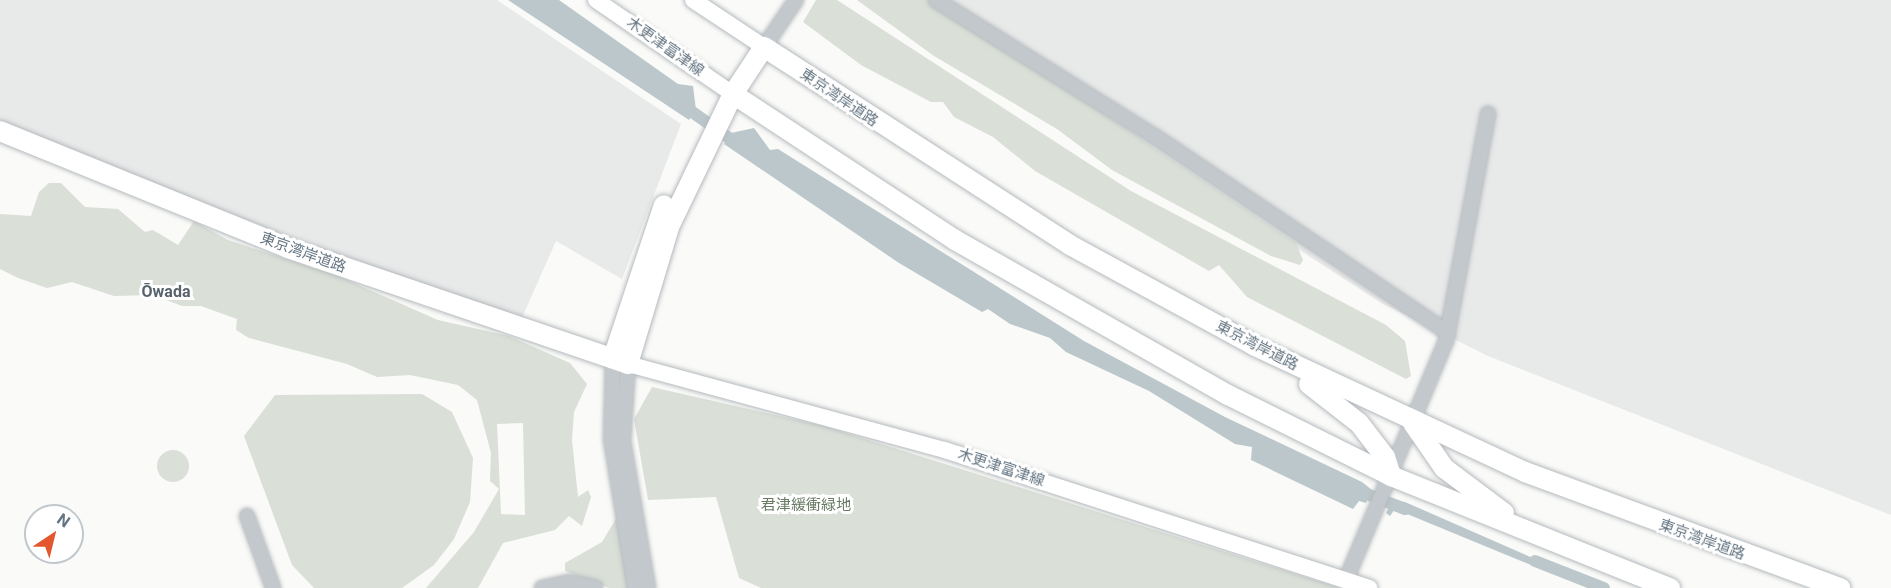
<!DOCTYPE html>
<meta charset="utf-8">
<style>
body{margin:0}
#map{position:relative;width:1891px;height:588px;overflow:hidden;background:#fafaf8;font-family:Roboto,"Noto Sans JP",sans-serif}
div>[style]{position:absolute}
.built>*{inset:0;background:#e8e9e9}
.green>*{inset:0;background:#dadfd7}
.round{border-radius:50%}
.water>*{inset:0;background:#bbc7cb}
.canal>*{height:12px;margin:-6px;padding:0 6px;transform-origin:6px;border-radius:6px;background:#bbc7cb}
.roads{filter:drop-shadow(0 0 2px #b5babe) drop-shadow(0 0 2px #b5babe)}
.minor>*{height:14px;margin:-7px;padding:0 7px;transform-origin:7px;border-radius:7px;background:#c3c8cc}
.major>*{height:16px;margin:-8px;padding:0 8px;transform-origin:8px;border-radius:8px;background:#fff}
.highway>*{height:20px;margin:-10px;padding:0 10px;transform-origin:10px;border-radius:10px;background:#fff}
span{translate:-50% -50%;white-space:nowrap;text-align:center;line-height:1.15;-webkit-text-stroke:6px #fff;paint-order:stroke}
.street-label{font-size:15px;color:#657683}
.park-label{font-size:15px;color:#687a64}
.neighbourhood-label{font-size:16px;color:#57646e;font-weight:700}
.north{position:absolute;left:24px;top:504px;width:60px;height:60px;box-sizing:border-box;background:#fff;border:2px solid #c1c8cd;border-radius:50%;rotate:35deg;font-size:16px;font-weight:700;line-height:24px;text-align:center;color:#657683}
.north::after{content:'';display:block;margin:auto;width:21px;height:27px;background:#e4572e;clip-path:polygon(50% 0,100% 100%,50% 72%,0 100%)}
</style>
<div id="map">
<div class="built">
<div style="clip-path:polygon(0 0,497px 0,681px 124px,622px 279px,556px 241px,521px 320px,97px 166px,0 124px)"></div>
<div style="clip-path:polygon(913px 0,1891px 0,1891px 515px,1488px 356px,1383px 304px)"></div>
</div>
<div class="green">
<div style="clip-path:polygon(816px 0,837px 0,1131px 191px,1386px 325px,1405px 341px,1411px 376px,1406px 379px,1247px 297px,1219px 265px,1209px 271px,1035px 171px,993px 137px,954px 117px,943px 102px,931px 102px,861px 65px,803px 22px)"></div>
<div style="clip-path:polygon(857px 0,934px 0,1296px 243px,1303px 260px,1300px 265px,1271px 256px,1112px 170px,1057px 129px,934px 56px)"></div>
<div style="clip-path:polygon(evenodd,49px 183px,61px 183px,85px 207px,118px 209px,145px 232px,153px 230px,178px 245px,194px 221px,228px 240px,338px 276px,438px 320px,509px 336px,570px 363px,587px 384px,574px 412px,572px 440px,578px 497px,588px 490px,591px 497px,582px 526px,569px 516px,555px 530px,503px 543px,478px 588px,426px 588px,474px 532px,499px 489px,490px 481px,491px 453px,477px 400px,458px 385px,410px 375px,377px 377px,347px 364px,249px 338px,236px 330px,237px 319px,201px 306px,182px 306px,153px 295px,114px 296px,72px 282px,47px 288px,18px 278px,0 269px,0 214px,31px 216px,39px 192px,49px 183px,523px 423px,525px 515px,501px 514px,497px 424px,523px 423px)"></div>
<div style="clip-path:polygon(652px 387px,824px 426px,1340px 588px,761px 588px,739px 578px,716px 497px,648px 500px,634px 419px)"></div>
<div style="clip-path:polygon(422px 394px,452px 412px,473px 458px,470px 502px,454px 539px,434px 565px,402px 588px,314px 588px,292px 565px,244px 436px,275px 395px)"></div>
<div class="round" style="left:157px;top:450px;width:32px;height:32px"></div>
<div style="clip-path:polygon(617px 517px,629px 588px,609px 588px,565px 571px,565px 563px,602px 542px)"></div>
</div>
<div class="water">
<div style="clip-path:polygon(508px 0,559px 0,678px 84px,693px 86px,696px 110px,689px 120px)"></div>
<div style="clip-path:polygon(754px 128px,770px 150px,778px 149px,1084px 341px,1225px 417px,1362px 482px,1372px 490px,1366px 503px,1359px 501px,1353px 509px,1251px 460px,1252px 447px,1235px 444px,1149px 391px,1066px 352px,1050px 338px,1010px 324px,988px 309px,982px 312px,899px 263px,724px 144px,731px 133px)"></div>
<div style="clip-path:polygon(1393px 500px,1405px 502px,1551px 566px,1531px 565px,1395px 509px,1390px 516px,1386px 513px)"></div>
</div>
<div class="canal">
<div style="left:681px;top:104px;width:72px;rotate:35.4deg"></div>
<div style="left:1354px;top:489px;width:55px;rotate:21.4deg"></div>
<div style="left:1535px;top:561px;width:74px;rotate:21.4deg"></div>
</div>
<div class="roads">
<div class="minor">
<div style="left:936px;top:0;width:257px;rotate:32deg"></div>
<div style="left:1154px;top:136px;width:354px;rotate:33.8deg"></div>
<div style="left:764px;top:47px;width:57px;rotate:-55.8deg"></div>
<div style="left:613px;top:358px;width:81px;rotate:91.4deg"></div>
<div style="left:611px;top:439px;width:151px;rotate:80.8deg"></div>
<div style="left:628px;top:364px;width:77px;rotate:93.7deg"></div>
<div style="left:623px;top:441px;width:149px;rotate:80.3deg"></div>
<div style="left:247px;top:516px;width:77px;rotate:70.1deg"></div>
<div style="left:1346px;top:580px;width:259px;rotate:-67.3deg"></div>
<div style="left:1446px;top:341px;width:231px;rotate:-79.5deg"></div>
<div style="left:542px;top:588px;width:29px;rotate:-12deg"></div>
<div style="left:570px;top:582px;width:26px;rotate:13deg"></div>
</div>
<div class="major">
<div style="left:596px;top:0;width:166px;rotate:34.5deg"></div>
<div style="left:693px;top:0;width:85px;rotate:33.5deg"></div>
<div style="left:628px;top:364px;width:328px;rotate:15.2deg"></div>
<div style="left:945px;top:450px;width:446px;rotate:18deg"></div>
</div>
<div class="highway">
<div style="left:733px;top:94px;width:266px;rotate:33.3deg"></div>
<div style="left:955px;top:240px;width:314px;rotate:29.6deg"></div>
<div style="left:1228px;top:395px;width:182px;rotate:26.4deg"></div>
<div style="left:1391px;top:476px;width:301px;rotate:21.9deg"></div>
<div style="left:0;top:131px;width:311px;rotate:22.1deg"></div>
<div style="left:288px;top:248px;width:359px;rotate:18.8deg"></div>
<div style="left:628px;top:364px;width:143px;rotate:-73.3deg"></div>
<div style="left:669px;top:227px;width:148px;rotate:-64.3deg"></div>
<div style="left:733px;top:94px;width:56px;rotate:-56.6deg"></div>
<div style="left:764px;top:47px;width:364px;rotate:32.9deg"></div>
<div style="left:1070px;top:245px;width:211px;rotate:28.6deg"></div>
<div style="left:1255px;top:346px;width:298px;rotate:25deg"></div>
<div style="left:1525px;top:472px;width:336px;rotate:20.2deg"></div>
<div style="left:613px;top:358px;width:161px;rotate:-71.6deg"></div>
<div style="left:1309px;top:384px;width:63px;rotate:38deg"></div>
<div style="left:1359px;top:423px;width:43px;rotate:52.6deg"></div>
<div style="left:1385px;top:457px;width:20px;rotate:72deg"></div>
<div style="left:1413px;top:423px;width:55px;rotate:55.4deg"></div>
<div style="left:1444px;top:468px;width:75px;rotate:36.9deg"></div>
</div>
</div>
<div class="street-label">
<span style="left:665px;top:47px;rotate:35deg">木更津富津線</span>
<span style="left:839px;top:98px;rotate:34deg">東京湾岸道路</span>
<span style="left:303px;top:253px;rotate:20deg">東京湾岸道路</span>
<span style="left:1257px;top:346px;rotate:27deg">東京湾岸道路</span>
<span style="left:1001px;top:468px;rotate:18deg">木更津富津線</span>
<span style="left:1702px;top:540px;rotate:20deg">東京湾岸道路</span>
</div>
<div class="park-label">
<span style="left:806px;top:506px">君津緩衝緑地</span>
</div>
<div class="neighbourhood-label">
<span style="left:166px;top:292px">Ōwada</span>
</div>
<div class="north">N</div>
</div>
